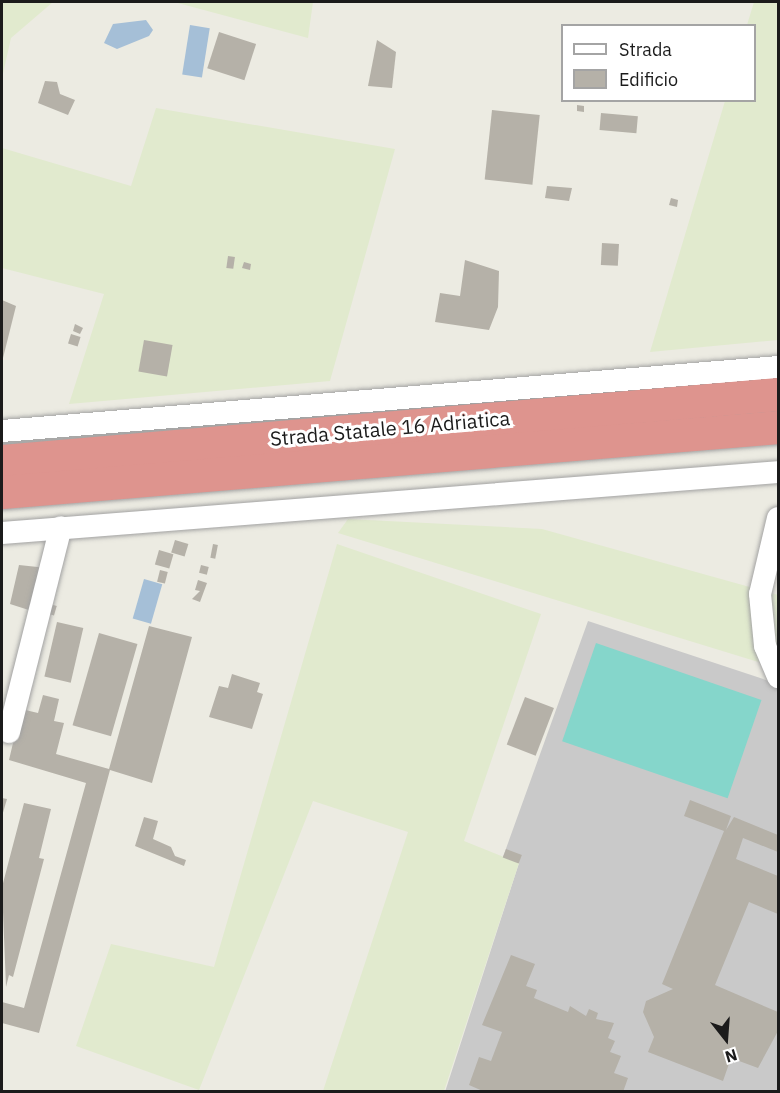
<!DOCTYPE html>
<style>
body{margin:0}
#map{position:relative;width:780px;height:1093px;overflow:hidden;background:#ecebe2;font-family:"IBM Plex Sans",sans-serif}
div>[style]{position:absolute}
.religious>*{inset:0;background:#c9c9c9}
.farmland>*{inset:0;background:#e1eace}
.pitch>*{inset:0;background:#85d6cb;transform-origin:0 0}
.water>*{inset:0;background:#a5bfd7;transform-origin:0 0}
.building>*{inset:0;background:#b5b1a8;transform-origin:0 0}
.roads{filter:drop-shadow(0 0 2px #a2a2a2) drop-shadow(0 0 2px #a2a2a2)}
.minor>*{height:22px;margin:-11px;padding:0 11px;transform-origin:11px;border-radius:11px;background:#fff}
.highway>*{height:33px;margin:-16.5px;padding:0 16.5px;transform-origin:16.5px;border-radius:16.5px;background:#de948e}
span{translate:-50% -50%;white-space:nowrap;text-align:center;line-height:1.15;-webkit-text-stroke:6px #fff;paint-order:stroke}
.street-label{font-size:20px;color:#1b1b1b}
.frame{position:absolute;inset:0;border:3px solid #1b1b1b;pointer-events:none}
.legend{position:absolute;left:561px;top:24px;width:195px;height:78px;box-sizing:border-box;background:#fff;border:2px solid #a4a4a4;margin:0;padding:8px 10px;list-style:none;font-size:18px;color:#1b1b1b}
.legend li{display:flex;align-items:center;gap:12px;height:30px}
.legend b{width:30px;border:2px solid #a4a4a4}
.north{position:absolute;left:696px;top:1009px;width:60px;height:60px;-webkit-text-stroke:4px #fff;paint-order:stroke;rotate:163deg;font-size:16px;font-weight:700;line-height:24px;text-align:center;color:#1b1b1b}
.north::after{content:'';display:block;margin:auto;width:21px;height:27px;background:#1b1b1b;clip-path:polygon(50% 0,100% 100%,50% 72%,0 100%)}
</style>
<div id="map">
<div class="religious">
<div style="clip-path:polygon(588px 621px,778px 684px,778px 1091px,445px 1092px,519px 863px,503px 857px)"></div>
</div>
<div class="farmland">
<div style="clip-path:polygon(2px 2px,53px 2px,11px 38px,2px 78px)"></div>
<div style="clip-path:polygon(174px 2px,313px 2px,308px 38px)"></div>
<div style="clip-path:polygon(754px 2px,778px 2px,778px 340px,650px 352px,725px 101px,754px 100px,754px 26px,747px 25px)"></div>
<div style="clip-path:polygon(156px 108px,395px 149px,330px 381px,69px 404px,104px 294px,2px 268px,2px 148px,131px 186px)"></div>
<div style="clip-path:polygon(348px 519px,542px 529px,778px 595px,778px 668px,338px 533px)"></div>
<div style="clip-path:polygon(337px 544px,541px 614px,464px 841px,519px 863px,444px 1091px,323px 1091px,408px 832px,313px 801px,199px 1090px,76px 1046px,111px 944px,214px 967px)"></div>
</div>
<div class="pitch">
<div style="left:596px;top:643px;width:175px;height:104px;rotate:19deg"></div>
</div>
<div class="water">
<div style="clip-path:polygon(146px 20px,153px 30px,149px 36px,117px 49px,104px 43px,113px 24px)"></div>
<div style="left:190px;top:25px;width:20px;height:50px;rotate:9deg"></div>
<div style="left:144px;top:579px;width:19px;height:41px;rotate:16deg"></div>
</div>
<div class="building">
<div style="left:219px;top:32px;width:39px;height:38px;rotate:18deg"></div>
<div style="clip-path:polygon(377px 40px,396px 52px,392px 88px,368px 86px)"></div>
<div style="clip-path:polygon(45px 81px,57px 82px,60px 94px,75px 100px,68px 115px,38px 103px)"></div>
<div style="clip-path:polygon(577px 105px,584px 106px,584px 112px,577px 111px)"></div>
<div style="left:492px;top:110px;width:48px;height:70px;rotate:6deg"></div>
<div style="left:601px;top:113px;width:37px;height:17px;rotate:5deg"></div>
<div style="clip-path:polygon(547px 186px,572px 188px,569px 201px,545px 198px)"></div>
<div style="clip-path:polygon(671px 198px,678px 200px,677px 207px,669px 205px)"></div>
<div style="left:602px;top:243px;width:17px;height:22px;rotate:3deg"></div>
<div style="left:228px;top:256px;width:7px;height:12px;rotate:8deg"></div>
<div style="clip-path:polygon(465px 260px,499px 271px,498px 307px,489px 330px,435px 322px,440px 293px,460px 296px)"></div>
<div style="clip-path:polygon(244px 262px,251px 264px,250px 270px,242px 268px)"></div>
<div style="clip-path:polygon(2px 300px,16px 306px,2px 362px)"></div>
<div style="clip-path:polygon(75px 324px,83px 328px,80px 334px,73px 331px)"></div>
<div style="left:71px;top:334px;width:10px;height:10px;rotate:17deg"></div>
<div style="left:144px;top:340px;width:29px;height:32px;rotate:10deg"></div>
<div style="left:175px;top:540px;width:14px;height:13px;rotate:17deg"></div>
<div style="left:213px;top:544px;width:5px;height:14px;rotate:11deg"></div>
<div style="left:159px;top:550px;width:15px;height:15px;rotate:16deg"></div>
<div style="clip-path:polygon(19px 565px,47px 568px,35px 612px,10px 604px)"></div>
<div style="left:201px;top:565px;width:8px;height:8px;rotate:14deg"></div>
<div style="left:160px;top:570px;width:8px;height:12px;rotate:14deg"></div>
<div style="clip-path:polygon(198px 580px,207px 583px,200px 602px,192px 599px,200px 591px,195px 590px)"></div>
<div style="left:50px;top:604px;width:7px;height:10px;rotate:16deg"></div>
<div style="left:57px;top:622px;width:27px;height:56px;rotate:13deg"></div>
<div style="clip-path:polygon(149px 626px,192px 637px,152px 783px,110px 770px,39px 1033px,2px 1023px,2px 1002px,24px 1008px,86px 783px,9px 760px,21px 709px,38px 713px,43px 695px,59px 699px,54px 721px,64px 723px,56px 754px,109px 769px)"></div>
<div style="left:99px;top:633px;width:40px;height:96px;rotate:16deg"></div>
<div style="clip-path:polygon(232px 674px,260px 683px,257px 692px,263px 694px,252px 729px,209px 717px,219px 686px,228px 688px)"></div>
<div style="left:525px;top:697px;width:31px;height:51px;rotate:21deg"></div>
<div style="clip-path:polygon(2px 798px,7px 799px,2px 816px)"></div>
<div style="clip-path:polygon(690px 800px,731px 816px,726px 830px,734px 817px,778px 835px,778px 852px,743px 838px,736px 859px,778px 876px,778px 914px,749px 902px,715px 985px,778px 1012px,778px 1031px,758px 1068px,731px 1058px,723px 1081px,648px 1052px,654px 1037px,643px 1012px,646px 1001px,673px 989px,662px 984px,724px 831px,684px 816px)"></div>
<div style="clip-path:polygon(24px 803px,51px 809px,39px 858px,44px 859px,13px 977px,9px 975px,6px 987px,2px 887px)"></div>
<div style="clip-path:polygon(144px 817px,158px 821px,153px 839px,171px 847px,175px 856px,186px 860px,184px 866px,135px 846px)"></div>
<div style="left:506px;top:849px;width:17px;height:9px;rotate:21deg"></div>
<div style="clip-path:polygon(511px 955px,535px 964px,526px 986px,537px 990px,534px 998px,568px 1012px,570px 1006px,586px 1016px,589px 1009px,598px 1013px,596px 1019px,614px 1023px,608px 1038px,615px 1041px,610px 1052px,621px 1056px,614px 1073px,628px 1078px,623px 1092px,485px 1092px,469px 1085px,479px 1057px,491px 1061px,502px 1032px,482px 1025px)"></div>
</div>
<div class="roads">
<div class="minor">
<div style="left:2px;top:431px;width:779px;rotate:-4.71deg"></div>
<div style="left:778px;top:518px;width:78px;rotate:103.3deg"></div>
<div style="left:760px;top:594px;width:52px;rotate:84.5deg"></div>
<div style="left:765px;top:646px;width:34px;rotate:67deg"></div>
<div style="left:2px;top:533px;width:778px;rotate:-4.49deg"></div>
<div style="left:9px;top:732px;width:211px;rotate:-75.8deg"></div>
</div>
<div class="highway">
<div style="left:2px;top:461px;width:779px;rotate:-4.93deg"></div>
<div style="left:2px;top:492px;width:779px;rotate:-4.79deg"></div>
</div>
</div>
<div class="street-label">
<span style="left:390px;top:428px;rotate:-5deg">Strada Statale 16 Adriatica</span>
</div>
<div class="frame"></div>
<ul class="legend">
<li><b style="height:8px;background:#fff"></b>Strada</li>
<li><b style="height:16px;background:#b5b1a8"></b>Edificio</li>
</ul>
<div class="north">N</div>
</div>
